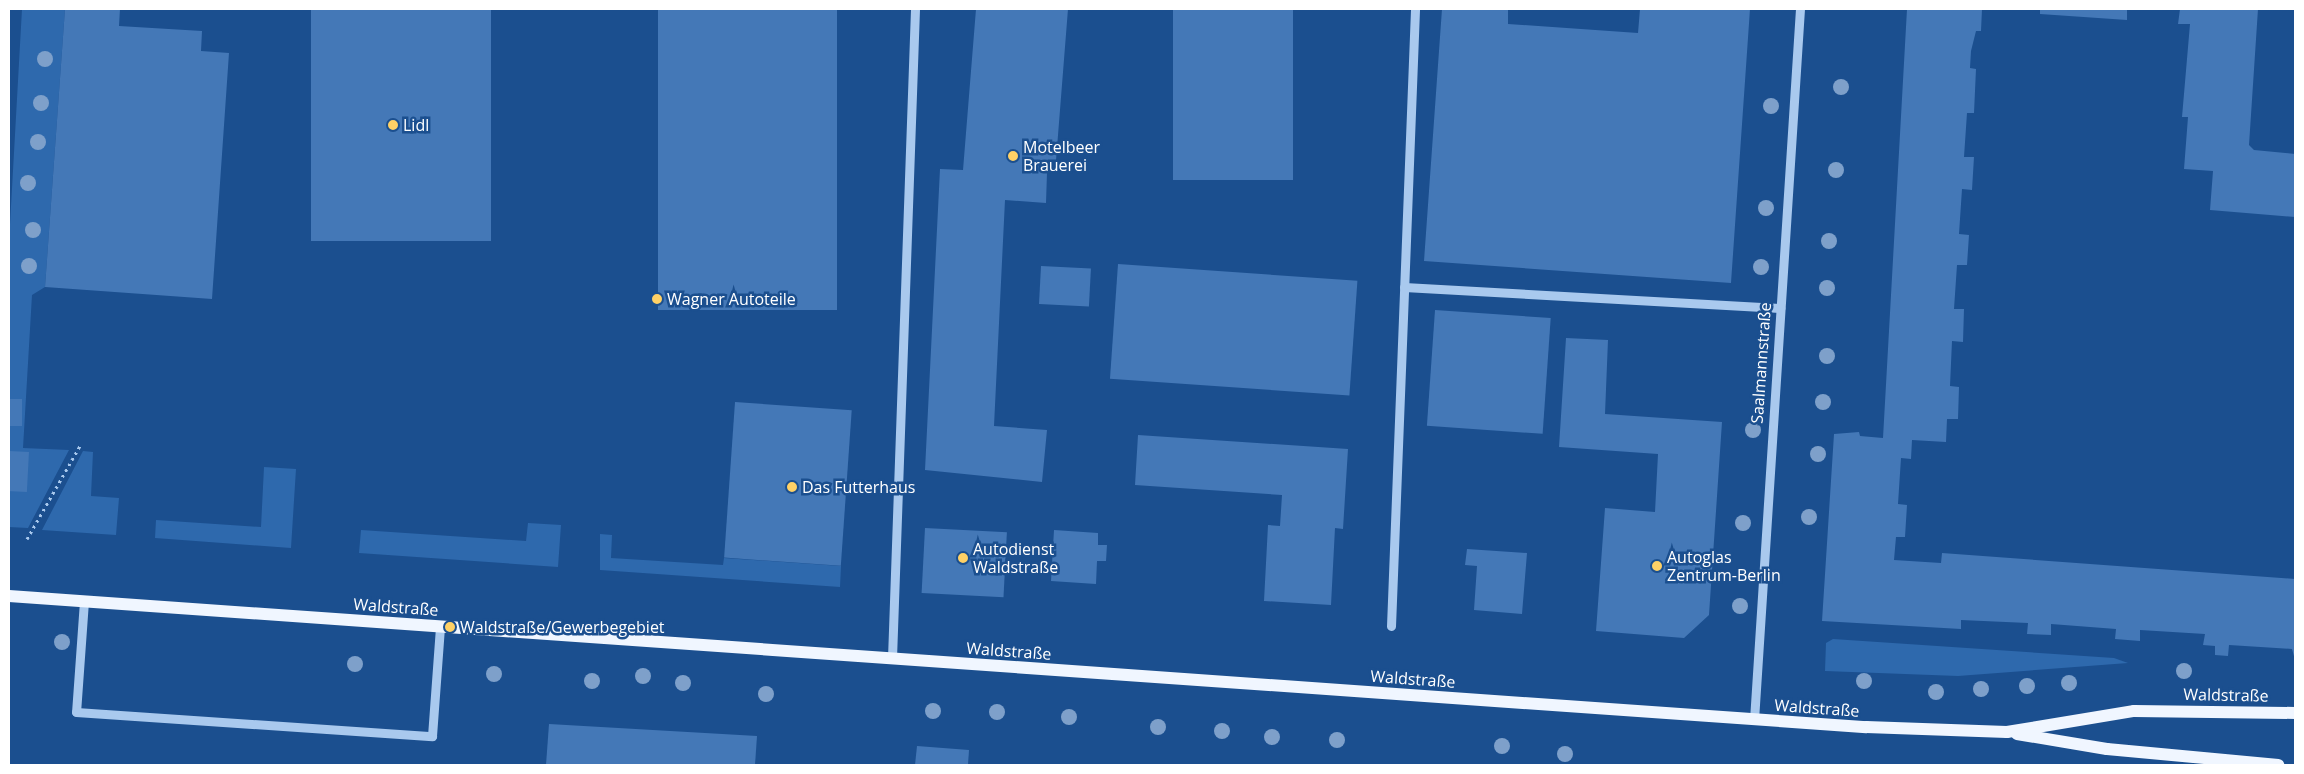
<!DOCTYPE html>
<meta charset="utf-8">
<style>
body{margin:0}
#map{position:relative;width:2304px;height:774px;overflow:hidden;background:#1b4f8f;font-family:"Open Sans",sans-serif}
div>[style]{position:absolute}
.green>*{inset:0;background:#2e69ad}
.building>*{inset:0;background:#4478b7;transform-origin:0 0}
.path>*{height:3px;margin-top:-1.5px;transform-origin:0;background:repeating-linear-gradient(90deg,#a9c9ee 0 2.5px,transparent 0 6.5px)}
.minor>*{height:9px;margin:-4.5px;padding:0 4.5px;transform-origin:4.5px;border-radius:4.5px;background:#a9c9ee}
.major>*{height:12px;margin:-6px;padding:0 6px;transform-origin:6px;border-radius:6px;background:#f0f6ff}
.trees>*{width:16px;height:16px;margin:-8px;border-radius:50%;background:#7ea0ca}
.dots>*{width:14px;height:14px;translate:-50% -50%;box-sizing:border-box;border:2px solid #1b4f8f;border-radius:50%}
span{translate:-50% -50%;white-space:nowrap;text-align:center;line-height:1.15;-webkit-text-stroke:5px #1b4f8f;paint-order:stroke}
.poi-label{font-size:16px;color:#fff}
.left{translate:0 -50%;text-align:left}
.street-label{font-size:16px;color:#fff}
.frame{position:absolute;inset:0;border:10px solid #fff;pointer-events:none}
</style>
<div id="map">
<div class="green">
<div style="clip-path:polygon(22px 9px,65px 9px,45px 287px,32px 295px,23px 448px,69px 450px,28px 528px,9px 527px,9px 242px)"></div>
<div style="clip-path:polygon(83px 451px,93px 452px,91px 496px,119px 498px,116px 535px,42px 530px)"></div>
<div style="clip-path:polygon(264px 467px,296px 469px,291px 548px,155px 538px,156px 520px,261px 527px)"></div>
<div style="clip-path:polygon(528px 523px,561px 525px,558px 567px,359px 553px,361px 530px,526px 541px)"></div>
<div style="clip-path:polygon(600px 534px,612px 535px,611px 558px,723px 565px,724px 558px,841px 566px,840px 587px,600px 570px)"></div>
<div style="clip-path:polygon(1833px 639px,2114px 658px,2128px 663px,1958px 676px,1825px 671px,1826px 643px)"></div>
</div>
<div class="building">
<div style="clip-path:polygon(65px 9px,120px 9px,119px 26px,202px 31px,201px 51px,229px 53px,212px 299px,45px 287px)"></div>
<div style="left:311px;top:9px;width:180px;height:232px"></div>
<div style="left:658px;top:9px;width:179px;height:301px"></div>
<div style="clip-path:polygon(976px 9px,1068px 9px,1055px 173px,1047px 173px,1046px 203px,1005px 200px,994px 426px,1047px 430px,1042px 482px,925px 470px,940px 169px,963px 170px)"></div>
<div style="left:1173px;top:9px;width:120px;height:171px"></div>
<div style="clip-path:polygon(1442px 9px,1508px 9px,1508px 24px,1638px 33px,1640px 9px,1750px 9px,1731px 283px,1424px 261px)"></div>
<div style="clip-path:polygon(1907px 9px,1982px 9px,1981px 31px,1976px 31px,1971px 51px,1970px 68px,1976px 69px,1974px 113px,1967px 113px,1964px 157px,1974px 157px,1972px 190px,1962px 189px,1959px 234px,1969px 235px,1967px 265px,1957px 265px,1954px 309px,1964px 309px,1963px 342px,1952px 341px,1950px 386px,1959px 387px,1958px 419px,1947px 419px,1946px 442px,1912px 440px,1911px 459px,1901px 458px,1898px 504px,1907px 505px,1905px 537px,1896px 537px,1894px 560px,1941px 563px,1942px 553px,2295px 579px,2295px 660px,2292px 649px,2229px 645px,2228px 656px,2215px 655px,2215px 646px,2203px 645px,2205px 634px,2140px 630px,2140px 641px,2115px 639px,2116px 629px,2051px 624px,2051px 635px,2027px 634px,2028px 623px,1961px 620px,1961px 629px,1822px 621px,1834px 434px,1859px 432px,1860px 436px,1883px 438px)"></div>
<div style="clip-path:polygon(2040px 9px,2127px 9px,2127px 20px,2040px 14px)"></div>
<div style="clip-path:polygon(2180px 9px,2258px 9px,2249px 145px,2254px 150px,2295px 154px,2295px 217px,2210px 210px,2213px 171px,2184px 169px,2188px 117px,2182px 117px,2190px 24px,2178px 24px)"></div>
<div style="left:1118px;top:264px;width:240px;height:115px;rotate:4deg"></div>
<div style="left:1041px;top:266px;width:50px;height:38px;rotate:3deg"></div>
<div style="left:1435px;top:310px;width:116px;height:116px;rotate:4deg"></div>
<div style="clip-path:polygon(1566px 338px,1608px 340px,1605px 414px,1722px 422px,1709px 615px,1684px 638px,1596px 631px,1605px 508px,1655px 512px,1658px 454px,1559px 447px)"></div>
<div style="left:9px;top:399px;width:13px;height:27px"></div>
<div style="left:735px;top:402px;width:117px;height:156px;rotate:4deg"></div>
<div style="clip-path:polygon(1138px 435px,1348px 449px,1343px 529px,1335px 528px,1331px 605px,1264px 601px,1268px 525px,1280px 526px,1282px 495px,1135px 485px)"></div>
<div style="left:9px;top:451px;width:20px;height:40px;rotate:3deg"></div>
<div style="left:925px;top:528px;width:82px;height:65px;rotate:3deg"></div>
<div style="clip-path:polygon(1054px 530px,1098px 533px,1098px 545px,1107px 545px,1106px 561px,1097px 561px,1096px 584px,1051px 581px)"></div>
<div style="clip-path:polygon(1467px 549px,1527px 553px,1522px 614px,1474px 610px,1477px 566px,1465px 565px)"></div>
<div style="clip-path:polygon(549px 724px,757px 736px,755px 765px,546px 765px)"></div>
<div style="clip-path:polygon(917px 746px,969px 750px,968px 765px,915px 765px)"></div>
</div>
<div class="path">
<div style="left:27px;top:539px;width:109px;rotate:-60.4deg"></div>
</div>
<div class="minor">
<div style="left:1404px;top:287px;width:377px;rotate:3.2deg"></div>
<div style="left:84px;top:601px;width:111px;rotate:94.1deg"></div>
<div style="left:76px;top:712px;width:357px;rotate:3.9deg"></div>
<div style="left:432px;top:736px;width:110px;rotate:-85.8deg"></div>
<div style="left:1391px;top:626px;width:617px;rotate:-87.77deg"></div>
<div style="left:892px;top:658px;width:649px;rotate:-87.97deg"></div>
<div style="left:1754px;top:720px;width:712px;rotate:-86.3deg"></div>
</div>
<div class="major">
<div style="left:9px;top:596px;width:1862px;rotate:4.04deg"></div>
<div style="left:1866px;top:727px;width:141px;rotate:2deg"></div>
<div style="left:2007px;top:732px;width:129px;rotate:-9.4deg"></div>
<div style="left:2134px;top:711px;width:161px;rotate:0.7deg"></div>
<div style="left:2017px;top:734px;width:91px;rotate:9.5deg"></div>
<div style="left:2107px;top:749px;width:172px;rotate:5.3deg"></div>
</div>
<div class="trees">
<div style="left:45px;top:59px"></div>
<div style="left:1841px;top:87px"></div>
<div style="left:41px;top:103px"></div>
<div style="left:1771px;top:106px"></div>
<div style="left:38px;top:142px"></div>
<div style="left:1836px;top:170px"></div>
<div style="left:28px;top:183px"></div>
<div style="left:1766px;top:208px"></div>
<div style="left:33px;top:230px"></div>
<div style="left:1829px;top:241px"></div>
<div style="left:29px;top:266px"></div>
<div style="left:1761px;top:267px"></div>
<div style="left:1827px;top:288px"></div>
<div style="left:1827px;top:356px"></div>
<div style="left:1823px;top:402px"></div>
<div style="left:1753px;top:430px"></div>
<div style="left:1818px;top:454px"></div>
<div style="left:1809px;top:517px"></div>
<div style="left:1743px;top:523px"></div>
<div style="left:1740px;top:606px"></div>
<div style="left:62px;top:642px"></div>
<div style="left:355px;top:664px"></div>
<div style="left:2184px;top:671px"></div>
<div style="left:494px;top:674px"></div>
<div style="left:643px;top:676px"></div>
<div style="left:592px;top:681px"></div>
<div style="left:1864px;top:681px"></div>
<div style="left:683px;top:683px"></div>
<div style="left:2069px;top:683px"></div>
<div style="left:2027px;top:686px"></div>
<div style="left:1981px;top:689px"></div>
<div style="left:1936px;top:692px"></div>
<div style="left:766px;top:694px"></div>
<div style="left:933px;top:711px"></div>
<div style="left:997px;top:712px"></div>
<div style="left:1069px;top:717px"></div>
<div style="left:1158px;top:727px"></div>
<div style="left:1222px;top:731px"></div>
<div style="left:1272px;top:737px"></div>
<div style="left:1337px;top:740px"></div>
<div style="left:1502px;top:746px"></div>
<div style="left:1565px;top:754px"></div>
</div>
<div class="dots">
<div style="left:393px;top:125px;background:#ffd166"></div>
<div style="left:1013px;top:156px;background:#ffd166"></div>
<div style="left:657px;top:299px;background:#ffd166"></div>
<div style="left:792px;top:487px;background:#ffd166"></div>
<div style="left:963px;top:558px;background:#ffd166"></div>
<div style="left:1657px;top:566px;background:#ffd166"></div>
<div style="left:450px;top:627px;background:#ffd166"></div>
</div>
<div class="poi-label">
<span class="left" style="left:403px;top:125px">Lidl</span>
<span class="left" style="left:1023px;top:156px">Motelbeer<br>Brauerei</span>
<span class="left" style="left:667px;top:299px">Wagner Autoteile</span>
<span class="left" style="left:802px;top:487px">Das Futterhaus</span>
<span class="left" style="left:973px;top:558px">Autodienst<br>Waldstraße</span>
<span class="left" style="left:1667px;top:566px">Autoglas<br>Zentrum-Berlin</span>
<span class="left" style="left:460px;top:627px">Waldstraße/Gewerbegebiet</span>
</div>
<div class="street-label">
<span style="left:1761px;top:363px;rotate:-86deg">Saalmannstraße</span>
<span style="left:396px;top:607px;rotate:4deg">Waldstraße</span>
<span style="left:1009px;top:651px;rotate:4deg">Waldstraße</span>
<span style="left:1413px;top:679px;rotate:4deg">Waldstraße</span>
<span style="left:2226px;top:695px;rotate:1deg">Waldstraße</span>
<span style="left:1817px;top:708px;rotate:4deg">Waldstraße</span>
</div>
<div class="frame"></div>
</div>
